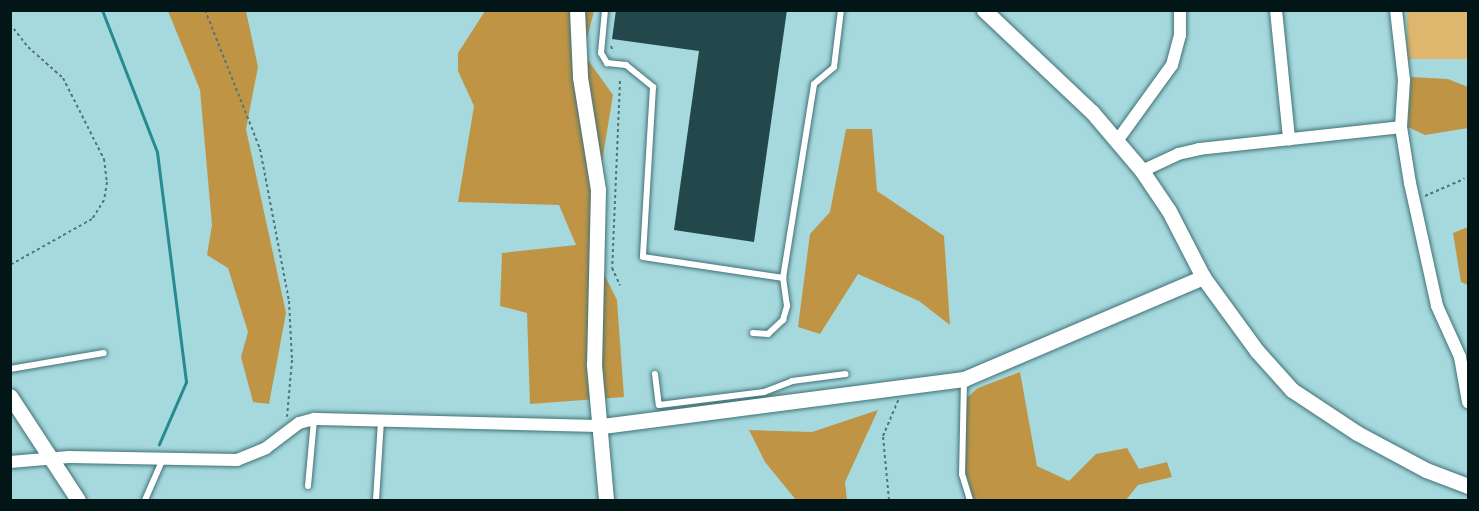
<!DOCTYPE html>
<style>
body{margin:0}
#map{position:relative;width:1479px;height:511px;overflow:hidden;background:#a5d9dd;font-family:Raleway,sans-serif}
div>[style]{position:absolute}
.green>*{inset:0;background:#deb66e;transform-origin:0 0}
.forest>*{inset:0;background:#bf9545}
.stream>*{height:3px;margin:-1.5px;padding:0 1.5px;transform-origin:1.5px;border-radius:1.5px;background:#268a90}
.building>*{inset:0;background:#22484b}
.path>*{height:2px;margin-top:-1px;transform-origin:0;background:repeating-linear-gradient(90deg,#527578 0 3px,transparent 0 6px)}
.roads{filter:drop-shadow(0 0 2px #407175) drop-shadow(0 0 2px #407175)}
.service>*{height:6px;margin:-3px;padding:0 3px;transform-origin:3px;border-radius:3px;background:#fff}
.minor>*{height:12px;margin:-6px;padding:0 6px;transform-origin:6px;border-radius:6px;background:#fff}
.tertiary>*{height:15px;margin:-7.5px;padding:0 7.5px;transform-origin:7.5px;border-radius:7.5px;background:#fff}
span{translate:-50% -50%;white-space:nowrap;text-align:center;line-height:1.15;-webkit-text-stroke:6px #dbf5f6;paint-order:stroke}
.frame{position:absolute;inset:0;border:12px solid #021517;pointer-events:none}
</style>
<div id="map">
<div class="green">
<div style="left:1407px;top:11px;width:61px;height:48px"></div>
</div>
<div class="forest">
<div style="clip-path:polygon(168px 11px,246px 11px,258px 67px,246px 129px,286px 313px,269px 404px,253px 402px,241px 357px,248px 332px,228px 268px,207px 255px,212px 225px,200px 90px)"></div>
<div style="clip-path:polygon(485px 11px,594px 11px,583px 53px,613px 95px,593px 216px,601px 268px,617px 300px,624px 397px,530px 404px,527px 313px,500px 306px,502px 253px,576px 245px,559px 205px,458px 202px,474px 106px,458px 71px,458px 53px)"></div>
<div style="clip-path:polygon(1411px 77px,1448px 79px,1468px 87px,1468px 128px,1425px 135px,1408px 127px)"></div>
<div style="clip-path:polygon(846px 129px,872px 129px,877px 191px,944px 236px,950px 325px,919px 301px,858px 274px,820px 334px,798px 327px,810px 234px,830px 212px)"></div>
<div style="clip-path:polygon(1468px 227px,1468px 285px,1461px 282px,1453px 233px)"></div>
<div style="clip-path:polygon(1020px 372px,1037px 466px,1069px 481px,1096px 454px,1127px 448px,1139px 469px,1167px 462px,1172px 477px,1138px 485px,1126px 500px,974px 500px,965px 471px,961px 403px,978px 388px)"></div>
<div style="clip-path:polygon(878px 410px,845px 482px,847px 500px,796px 500px,765px 462px,749px 430px,812px 432px)"></div>
</div>
<div class="stream">
<div style="left:102px;top:10px;width:152px;rotate:68.8deg"></div>
<div style="left:157px;top:152px;width:232px;rotate:82.8deg"></div>
<div style="left:186px;top:382px;width:68px;rotate:113.5deg"></div>
</div>
<div class="building">
<div style="clip-path:polygon(616px 10px,787px 10px,754px 242px,674px 230px,699px 51px,612px 39px)"></div>
</div>
<div class="path">
<div style="left:205px;top:10px;width:149px;rotate:68.4deg"></div>
<div style="left:260px;top:149px;width:155px;rotate:79.2deg"></div>
<div style="left:289px;top:301px;width:59px;rotate:87.1deg"></div>
<div style="left:292px;top:360px;width:57px;rotate:95deg"></div>
<div style="left:10px;top:24px;width:29px;rotate:52deg"></div>
<div style="left:28px;top:47px;width:47px;rotate:41.5deg"></div>
<div style="left:63px;top:78px;width:91px;rotate:63.2deg"></div>
<div style="left:104px;top:159px;width:23px;rotate:83deg"></div>
<div style="left:107px;top:182px;width:18px;rotate:99deg"></div>
<div style="left:104px;top:200px;width:22px;rotate:122deg"></div>
<div style="left:92px;top:219px;width:94px;rotate:150.7deg"></div>
<div style="left:611px;top:46px;width:6px;rotate:72deg"></div>
<div style="left:620px;top:81px;width:187px;rotate:92.4deg"></div>
<div style="left:612px;top:268px;width:19px;rotate:65deg"></div>
<div style="left:1425px;top:196px;width:43px;rotate:-23.6deg"></div>
<div style="left:889px;top:500px;width:64px;rotate:-95.4deg"></div>
<div style="left:883px;top:436px;width:39px;rotate:-67deg"></div>
</div>
<div class="roads">
<div class="service">
<div style="left:605px;top:10px;width:43px;rotate:95.3deg"></div>
<div style="left:601px;top:53px;width:12px;rotate:59deg"></div>
<div style="left:607px;top:63px;width:19px;rotate:6deg"></div>
<div style="left:626px;top:65px;width:35px;rotate:39deg"></div>
<div style="left:653px;top:87px;width:170px;rotate:93.4deg"></div>
<div style="left:643px;top:257px;width:142px;rotate:8.5deg"></div>
<div style="left:783px;top:278px;width:196px;rotate:-80.9deg"></div>
<div style="left:814px;top:84px;width:26px;rotate:-40deg"></div>
<div style="left:834px;top:67px;width:57px;rotate:-83deg"></div>
<div style="left:753px;top:333px;width:15px;rotate:4deg"></div>
<div style="left:768px;top:334px;width:21px;rotate:-43deg"></div>
<div style="left:783px;top:320px;width:15px;rotate:-74deg"></div>
<div style="left:787px;top:306px;width:28px;rotate:-98deg"></div>
<div style="left:10px;top:369px;width:95px;rotate:-9.7deg"></div>
<div style="left:655px;top:374px;width:31px;rotate:83deg"></div>
<div style="left:659px;top:405px;width:106px;rotate:-7.1deg"></div>
<div style="left:764px;top:392px;width:30px;rotate:-21deg"></div>
<div style="left:792px;top:381px;width:54px;rotate:-7.4deg"></div>
<div style="left:964px;top:380px;width:94px;rotate:91.2deg"></div>
<div style="left:962px;top:474px;width:27px;rotate:73deg"></div>
<div style="left:308px;top:486px;width:66px;rotate:-84.8deg"></div>
<div style="left:145px;top:500px;width:43px;rotate:-66.4deg"></div>
<div style="left:376px;top:500px;width:79px;rotate:-86.4deg"></div>
</div>
<div class="minor">
<div style="left:1276px;top:10px;width:130px;rotate:84.2deg"></div>
<div style="left:1396px;top:10px;width:70px;rotate:83.5deg"></div>
<div style="left:1404px;top:80px;width:47px;rotate:93.7deg"></div>
<div style="left:1401px;top:127px;width:57px;rotate:80.9deg"></div>
<div style="left:1410px;top:183px;width:126px;rotate:77.6deg"></div>
<div style="left:1437px;top:306px;width:56px;rotate:65.7deg"></div>
<div style="left:1460px;top:357px;width:46px;rotate:79.9deg"></div>
<div style="left:1117px;top:141px;width:94px;rotate:-54.1deg"></div>
<div style="left:1172px;top:65px;width:31px;rotate:-75deg"></div>
<div style="left:1180px;top:35px;width:25px;rotate:-90deg"></div>
<div style="left:1142px;top:171px;width:40px;rotate:-25deg"></div>
<div style="left:1178px;top:154px;width:22px;rotate:-13deg"></div>
<div style="left:1199px;top:149px;width:203px;rotate:-6.2deg"></div>
<div style="left:10px;top:462px;width:59px;rotate:-4.8deg"></div>
<div style="left:69px;top:457px;width:168px;rotate:1deg"></div>
<div style="left:237px;top:460px;width:31px;rotate:-22deg"></div>
<div style="left:266px;top:448px;width:41px;rotate:-37.1deg"></div>
<div style="left:299px;top:423px;width:16px;rotate:-15deg"></div>
<div style="left:314px;top:419px;width:288px;rotate:1.4deg"></div>
</div>
<div class="tertiary">
<div style="left:577px;top:10px;width:67px;rotate:87.4deg"></div>
<div style="left:580px;top:77px;width:114px;rotate:80.9deg"></div>
<div style="left:598px;top:190px;width:175px;rotate:91.3deg"></div>
<div style="left:594px;top:365px;width:136px;rotate:84.9deg"></div>
<div style="left:984px;top:10px;width:149px;rotate:43.4deg"></div>
<div style="left:1092px;top:112px;width:77px;rotate:49.7deg"></div>
<div style="left:1142px;top:171px;width:48px;rotate:56deg"></div>
<div style="left:1169px;top:211px;width:74px;rotate:62.7deg"></div>
<div style="left:1203px;top:277px;width:92px;rotate:53.9deg"></div>
<div style="left:1257px;top:351px;width:52px;rotate:48.1deg"></div>
<div style="left:1292px;top:390px;width:78px;rotate:33.5deg"></div>
<div style="left:1357px;top:433px;width:78px;rotate:28.2deg"></div>
<div style="left:1426px;top:470px;width:45px;rotate:20.9deg"></div>
<div style="left:10px;top:396px;width:124px;rotate:56.8deg"></div>
<div style="left:602px;top:426px;width:365px;rotate:-7.4deg"></div>
<div style="left:964px;top:379px;width:260px;rotate:-23.1deg"></div>
</div>
</div>
<div class="frame"></div>
</div>
